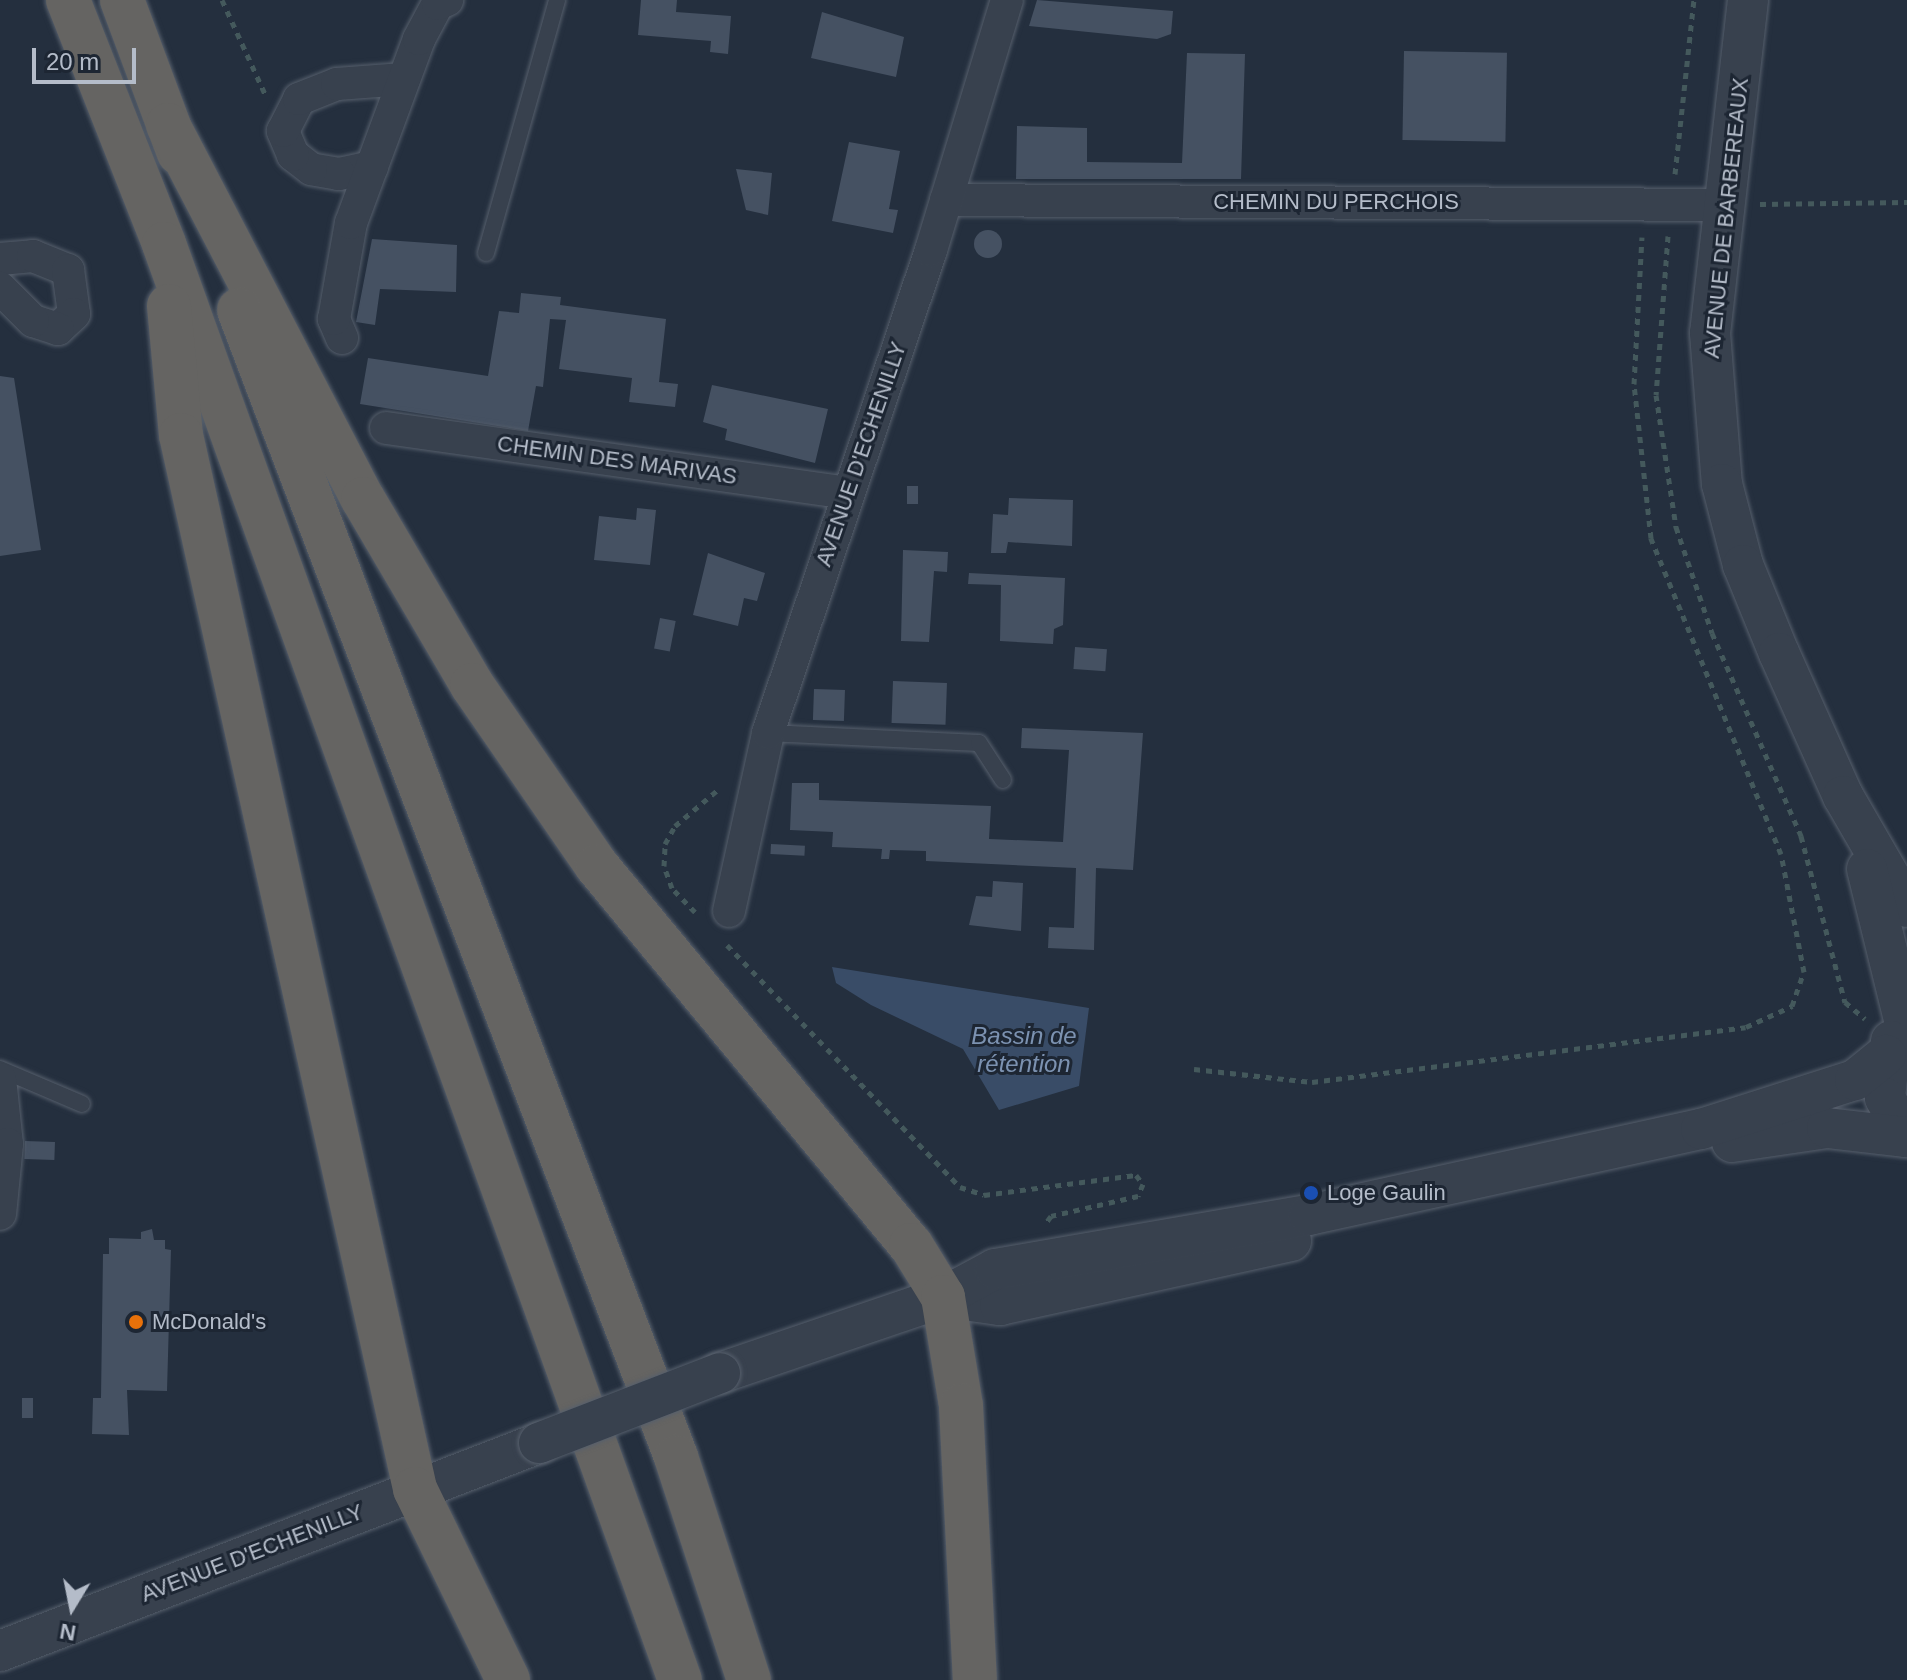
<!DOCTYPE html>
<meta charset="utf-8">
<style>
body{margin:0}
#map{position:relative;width:1907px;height:1680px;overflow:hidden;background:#242f3e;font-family:Helvetica,sans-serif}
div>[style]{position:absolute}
.water>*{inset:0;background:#394c67}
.building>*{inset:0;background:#455162;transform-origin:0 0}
.round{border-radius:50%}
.path>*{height:5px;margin-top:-2.5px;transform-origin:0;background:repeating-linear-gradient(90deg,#44595c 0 6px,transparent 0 12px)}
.roads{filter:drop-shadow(0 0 2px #565f6c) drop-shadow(0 0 2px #565f6c)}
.service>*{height:16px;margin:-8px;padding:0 8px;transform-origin:8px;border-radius:8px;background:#38414e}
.minor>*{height:32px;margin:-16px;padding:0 16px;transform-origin:16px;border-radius:16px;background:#38414e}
.tertiary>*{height:40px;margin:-20px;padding:0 20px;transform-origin:20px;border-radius:20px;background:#38414e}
.trunk>*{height:44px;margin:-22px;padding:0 22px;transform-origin:22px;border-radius:22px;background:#656462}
.bridges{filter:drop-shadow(0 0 2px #565f6c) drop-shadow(0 0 2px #565f6c)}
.tertiary-bridge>*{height:40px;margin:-20px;padding:0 20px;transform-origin:20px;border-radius:20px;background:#38414e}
.dots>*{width:22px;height:22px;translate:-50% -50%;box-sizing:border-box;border:4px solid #1d2633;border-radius:50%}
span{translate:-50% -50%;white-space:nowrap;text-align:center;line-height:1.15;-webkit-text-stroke:6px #1d2633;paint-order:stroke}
.street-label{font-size:22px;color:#b4bcc9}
.poi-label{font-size:22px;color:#b4bcc9}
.left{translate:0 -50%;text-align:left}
.water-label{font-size:24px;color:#7c92b1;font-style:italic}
.north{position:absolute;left:32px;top:1568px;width:80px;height:80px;-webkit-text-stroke:6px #1d2633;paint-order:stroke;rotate:190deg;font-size:22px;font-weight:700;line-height:32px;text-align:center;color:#b4bcc9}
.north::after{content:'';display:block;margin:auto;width:28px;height:36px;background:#b4bcc9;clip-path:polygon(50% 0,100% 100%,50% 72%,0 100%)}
.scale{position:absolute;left:32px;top:48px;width:104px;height:36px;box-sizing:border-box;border:4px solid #b4bcc9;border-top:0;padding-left:10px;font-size:24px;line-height:28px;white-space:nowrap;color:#b4bcc9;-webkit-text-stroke:6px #1d2633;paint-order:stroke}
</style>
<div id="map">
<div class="water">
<div style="clip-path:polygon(832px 967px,1089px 1008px,1079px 1086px,999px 1110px,963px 1049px,871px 1005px,836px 983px)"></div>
</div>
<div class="building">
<div style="clip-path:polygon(641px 0,677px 0,676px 12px,731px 16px,728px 54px,710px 52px,711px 41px,638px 35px)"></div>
<div style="clip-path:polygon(1037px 0,1173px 11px,1171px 34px,1157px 39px,1029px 26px)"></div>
<div style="clip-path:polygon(822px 12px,904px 37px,896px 77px,811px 58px)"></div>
<div style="left:1404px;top:51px;width:103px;height:89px;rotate:1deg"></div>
<div style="clip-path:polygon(1187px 53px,1245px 54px,1241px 179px,1016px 179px,1017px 126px,1087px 128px,1087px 162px,1182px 163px)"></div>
<div style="clip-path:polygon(849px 142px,900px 151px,889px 209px,898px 210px,893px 233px,832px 221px)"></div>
<div style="clip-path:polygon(736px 169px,772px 173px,768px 215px,746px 210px)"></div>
<div class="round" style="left:974px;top:230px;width:28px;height:28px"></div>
<div style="clip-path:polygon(372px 239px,457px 245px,456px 292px,380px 289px,375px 325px,356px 322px)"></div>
<div style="clip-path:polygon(521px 293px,561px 297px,560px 305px,666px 319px,659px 382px,678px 384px,675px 407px,629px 402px,632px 378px,559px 369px,566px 320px,550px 319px,543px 387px,536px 386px,528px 431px,360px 404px,368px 358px,488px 376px,499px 311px,519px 313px)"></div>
<div style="clip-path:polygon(0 376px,14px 378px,41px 550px,0 556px)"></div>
<div style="clip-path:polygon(712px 385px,828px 409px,815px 463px,725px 440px,727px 429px,703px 422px)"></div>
<div style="left:907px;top:486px;width:11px;height:18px"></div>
<div style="clip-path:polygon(1009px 498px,1073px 500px,1072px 546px,1008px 542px,1006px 553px,991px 553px,993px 514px,1008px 515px)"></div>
<div style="clip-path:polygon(637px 508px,656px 510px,650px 565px,594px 560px,599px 516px,636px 520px)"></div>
<div style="clip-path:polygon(903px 550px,948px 552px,947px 572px,934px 571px,929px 642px,901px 641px)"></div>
<div style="clip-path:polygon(708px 553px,765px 573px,757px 601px,744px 598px,738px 626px,693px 615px)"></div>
<div style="clip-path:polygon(969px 573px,1065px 578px,1063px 625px,1054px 629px,1053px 644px,1000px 641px,1001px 585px,968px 584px)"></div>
<div style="left:660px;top:618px;width:16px;height:31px;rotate:11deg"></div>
<div style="left:1075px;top:647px;width:32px;height:22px;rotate:4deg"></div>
<div style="left:893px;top:681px;width:54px;height:42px;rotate:2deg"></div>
<div style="left:814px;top:689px;width:31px;height:31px;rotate:2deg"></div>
<div style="clip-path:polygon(1022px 728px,1143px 733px,1133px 870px,1096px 868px,1094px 950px,1048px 948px,1049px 927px,1074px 928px,1076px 868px,926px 861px,926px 851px,890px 850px,889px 859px,881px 859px,882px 849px,832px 847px,833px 832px,790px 830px,792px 783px,819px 783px,819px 800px,991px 806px,989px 839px,1063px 842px,1069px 750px,1021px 748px)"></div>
<div style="left:771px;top:844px;width:34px;height:10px;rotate:3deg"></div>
<div style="clip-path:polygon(993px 881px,1023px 883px,1021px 931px,969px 925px,976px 896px,992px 897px)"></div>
<div style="left:25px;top:1141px;width:30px;height:18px;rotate:2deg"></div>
<div style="clip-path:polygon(152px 1229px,154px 1240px,165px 1240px,165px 1249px,171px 1250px,167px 1391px,127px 1390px,129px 1435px,92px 1434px,93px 1398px,101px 1398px,103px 1254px,109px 1254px,109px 1238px,141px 1239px,141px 1232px)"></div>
<div style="left:33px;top:1398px;width:20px;height:11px;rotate:90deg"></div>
</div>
<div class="path">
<div style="left:222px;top:0;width:103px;rotate:65.4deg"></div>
<div style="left:1675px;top:174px;width:175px;rotate:-83.8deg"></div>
<div style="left:1760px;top:204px;width:147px;rotate:-0.8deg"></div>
<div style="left:1668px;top:236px;width:159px;rotate:94.3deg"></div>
<div style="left:1656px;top:395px;width:134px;rotate:81.4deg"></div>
<div style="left:1676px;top:527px;width:112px;rotate:71.2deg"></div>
<div style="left:1712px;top:633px;width:222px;rotate:66.3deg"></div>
<div style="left:1801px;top:836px;width:172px;rotate:75.2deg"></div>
<div style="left:1845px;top:1002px;width:26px;rotate:40deg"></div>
<div style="left:695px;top:912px;width:33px;rotate:-134deg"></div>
<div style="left:672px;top:888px;width:23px;rotate:-110deg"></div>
<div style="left:664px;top:866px;width:22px;rotate:-87deg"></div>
<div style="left:665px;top:844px;width:21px;rotate:-61deg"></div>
<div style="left:675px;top:826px;width:59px;rotate:-40.2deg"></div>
<div style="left:727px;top:945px;width:336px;rotate:46.1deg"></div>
<div style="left:960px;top:1187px;width:25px;rotate:18deg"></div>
<div style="left:984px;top:1195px;width:153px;rotate:-7.5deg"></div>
<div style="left:1136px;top:1175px;width:11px;rotate:52deg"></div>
<div style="left:1143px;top:1184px;width:13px;rotate:113deg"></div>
<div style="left:1138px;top:1196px;width:89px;rotate:167.1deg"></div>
<div style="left:1051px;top:1216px;width:9px;rotate:126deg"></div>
<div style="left:1194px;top:1069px;width:119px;rotate:6.3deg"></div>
<div style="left:1312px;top:1082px;width:437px;rotate:-7.2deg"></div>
<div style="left:1746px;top:1027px;width:51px;rotate:-24.5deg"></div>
<div style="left:1792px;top:1006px;width:36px;rotate:-71deg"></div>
<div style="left:1804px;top:972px;width:120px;rotate:-101deg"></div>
<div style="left:1781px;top:854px;width:342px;rotate:-112.4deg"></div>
<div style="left:1651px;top:538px;width:155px;rotate:-96.3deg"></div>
<div style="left:1634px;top:384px;width:147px;rotate:-86.9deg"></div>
</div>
<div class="roads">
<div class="service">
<div style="left:486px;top:253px;width:263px;rotate:-74.3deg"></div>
<div style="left:768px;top:733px;width:211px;rotate:2.7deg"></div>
<div style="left:979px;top:743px;width:44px;rotate:57deg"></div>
<div style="left:0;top:1069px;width:89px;rotate:23.1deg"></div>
</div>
<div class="minor">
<div style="left:372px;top:167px;width:34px;rotate:168deg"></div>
<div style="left:339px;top:174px;width:28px;rotate:-170deg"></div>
<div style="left:311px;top:169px;width:23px;rotate:-142deg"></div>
<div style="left:293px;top:155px;width:26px;rotate:-113deg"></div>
<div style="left:283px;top:131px;width:36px;rotate:-63deg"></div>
<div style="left:299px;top:99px;width:41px;rotate:-21.5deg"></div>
<div style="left:337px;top:84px;width:67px;rotate:-4.3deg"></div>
<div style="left:946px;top:200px;width:779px;rotate:0.37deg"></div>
<div style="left:0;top:259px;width:33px;rotate:-5deg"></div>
<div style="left:33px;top:256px;width:38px;rotate:22deg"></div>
<div style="left:68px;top:270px;width:44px;rotate:82.2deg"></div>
<div style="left:74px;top:314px;width:22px;rotate:137deg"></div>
<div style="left:58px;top:329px;width:26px;rotate:-162deg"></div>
<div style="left:33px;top:321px;width:47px;rotate:-135deg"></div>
<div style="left:342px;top:338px;width:21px;rotate:-113deg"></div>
<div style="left:334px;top:319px;width:97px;rotate:-80deg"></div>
<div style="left:351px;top:223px;width:196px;rotate:-69.7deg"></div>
<div style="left:419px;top:39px;width:40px;rotate:-62deg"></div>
<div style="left:438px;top:4px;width:10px;rotate:-24deg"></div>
<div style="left:386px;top:428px;width:466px;rotate:8deg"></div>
<div style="left:729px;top:911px;width:182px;rotate:-77.6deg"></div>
<div style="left:768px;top:733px;width:510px;rotate:-71.35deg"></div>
<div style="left:931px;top:250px;width:261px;rotate:-73.1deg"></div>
<div style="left:0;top:1079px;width:65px;rotate:83.9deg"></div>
<div style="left:7px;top:1144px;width:70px;rotate:95.7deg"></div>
</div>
<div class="tertiary">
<div style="left:1748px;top:0;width:335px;rotate:96.5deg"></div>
<div style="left:1710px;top:333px;width:151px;rotate:85.5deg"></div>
<div style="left:1722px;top:484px;width:84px;rotate:75.5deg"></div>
<div style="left:1743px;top:565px;width:95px;rotate:67.8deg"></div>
<div style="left:1779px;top:653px;width:157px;rotate:65.9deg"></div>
<div style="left:1843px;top:796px;width:128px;rotate:60deg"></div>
<div style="left:1867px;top:869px;width:155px;rotate:76.2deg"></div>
<div style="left:1891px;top:1041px;width:57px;rotate:96deg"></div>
<div style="left:1885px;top:1098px;width:45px;rotate:60.6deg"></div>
<div style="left:1732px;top:1142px;width:96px;rotate:-8.4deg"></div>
<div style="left:1827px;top:1128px;width:80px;rotate:6.5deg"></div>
<div style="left:943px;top:1297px;width:58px;rotate:8deg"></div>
<div style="left:1000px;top:1305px;width:298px;rotate:-12.4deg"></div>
<div style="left:720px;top:1373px;width:236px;rotate:-18.8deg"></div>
<div style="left:943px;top:1297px;width:59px;rotate:-28.3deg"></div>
<div style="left:995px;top:1269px;width:319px;rotate:-9.8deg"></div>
<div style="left:1309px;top:1215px;width:401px;rotate:-12.4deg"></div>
<div style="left:1701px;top:1129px;width:162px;rotate:-17.7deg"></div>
<div style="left:1855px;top:1080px;width:40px;rotate:-39deg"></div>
<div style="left:0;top:1651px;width:578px;rotate:-21.1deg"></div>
</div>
<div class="trunk">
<div style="left:68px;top:0;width:262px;rotate:68.5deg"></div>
<div style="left:164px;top:244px;width:1526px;rotate:70.24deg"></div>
<div style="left:122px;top:0;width:163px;rotate:69.6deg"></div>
<div style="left:168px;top:125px;width:422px;rotate:62.5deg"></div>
<div style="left:363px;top:499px;width:216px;rotate:59.6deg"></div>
<div style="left:472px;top:685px;width:220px;rotate:55.4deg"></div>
<div style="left:597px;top:866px;width:492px;rotate:50.4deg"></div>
<div style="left:911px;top:1245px;width:61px;rotate:58.4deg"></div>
<div style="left:943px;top:1297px;width:110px;rotate:80.6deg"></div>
<div style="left:961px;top:1406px;width:274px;rotate:87.1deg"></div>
<div style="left:169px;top:306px;width:130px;rotate:84.7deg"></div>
<div style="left:181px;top:435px;width:1080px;rotate:77.48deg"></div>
<div style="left:415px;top:1489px;width:212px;rotate:64deg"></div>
<div style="left:239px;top:310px;width:1227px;rotate:69.14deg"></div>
<div style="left:676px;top:1457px;width:235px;rotate:71.9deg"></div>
</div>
</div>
<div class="bridges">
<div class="tertiary-bridge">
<div style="left:539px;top:1443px;width:194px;rotate:-21.1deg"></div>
</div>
</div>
<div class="dots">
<div style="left:1311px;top:1193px;background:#1a4fb4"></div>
<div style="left:136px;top:1322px;background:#e8710a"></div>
</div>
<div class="street-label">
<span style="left:1336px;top:202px">CHEMIN DU PERCHOIS</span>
<span style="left:1726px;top:218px;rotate:-84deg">AVENUE DE BARBEREAUX</span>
<span style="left:861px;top:454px;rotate:-71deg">AVENUE D'ECHENILLY</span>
<span style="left:617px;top:460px;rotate:8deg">CHEMIN DES MARIVAS</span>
<span style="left:252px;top:1553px;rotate:-21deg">AVENUE D'ECHENILLY</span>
</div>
<div class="poi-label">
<span class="left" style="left:1327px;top:1193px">Loge Gaulin</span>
<span class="left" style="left:152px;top:1322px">McDonald's</span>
</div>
<div class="water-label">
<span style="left:1024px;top:1050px">Bassin de<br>rétention</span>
</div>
<div class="north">N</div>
<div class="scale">20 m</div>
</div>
